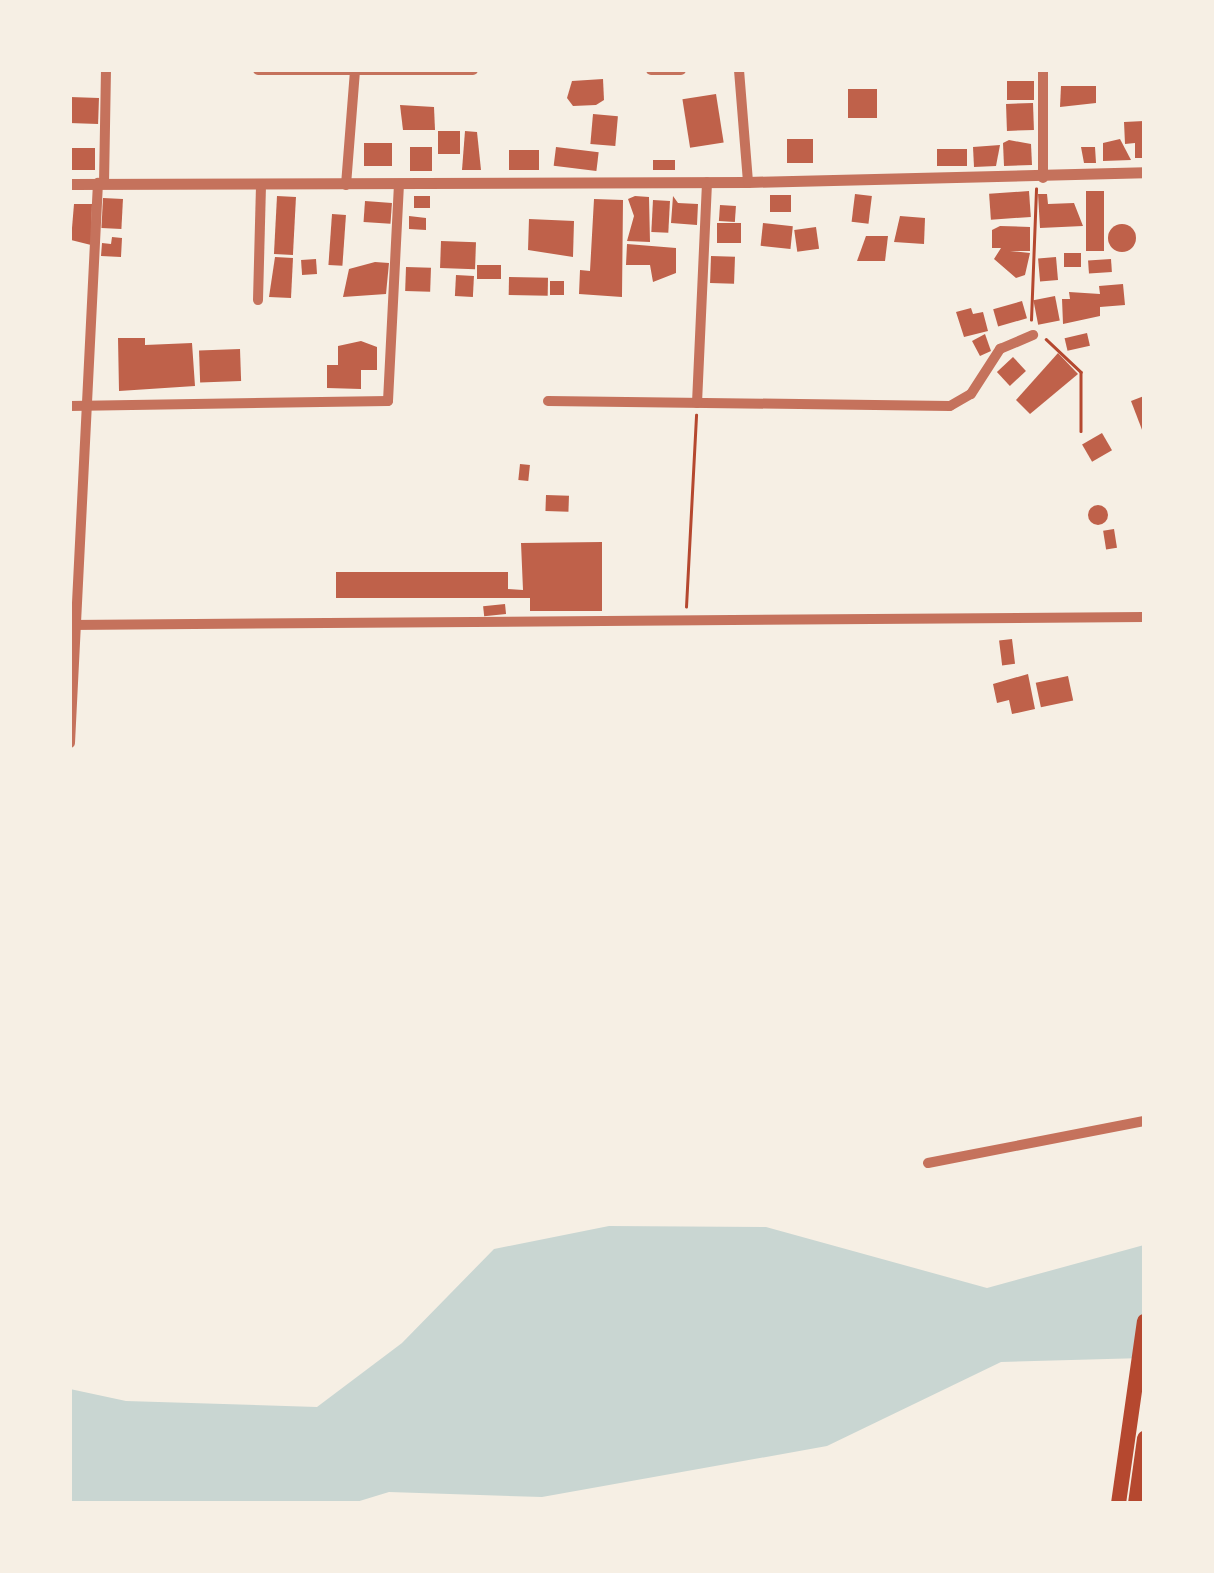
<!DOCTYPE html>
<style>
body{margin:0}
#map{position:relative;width:1214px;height:1573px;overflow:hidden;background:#f6efe4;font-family:Helvetica,sans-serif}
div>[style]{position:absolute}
.water>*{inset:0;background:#c9d6d2}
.building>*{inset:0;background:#bf614a;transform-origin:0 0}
.round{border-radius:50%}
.path>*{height:2.5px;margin:-1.25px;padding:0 1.25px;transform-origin:1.25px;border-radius:1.25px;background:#b5482f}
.minor>*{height:10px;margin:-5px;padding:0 5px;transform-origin:5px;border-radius:5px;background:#c5725c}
.tertiary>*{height:11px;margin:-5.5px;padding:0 5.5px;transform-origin:5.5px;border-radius:5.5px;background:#c5725c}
.primary>*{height:15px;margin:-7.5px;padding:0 7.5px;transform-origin:7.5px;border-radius:7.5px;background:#b5482f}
span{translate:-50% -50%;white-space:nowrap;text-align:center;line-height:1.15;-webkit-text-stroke:8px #f6efe4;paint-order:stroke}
.frame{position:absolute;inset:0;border:72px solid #f6efe4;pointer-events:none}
</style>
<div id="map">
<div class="water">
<div style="clip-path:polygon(609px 1226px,766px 1227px,987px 1288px,1144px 1245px,1144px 1358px,1001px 1362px,827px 1446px,542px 1497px,389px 1492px,353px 1503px,70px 1503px,70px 1389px,126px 1401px,317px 1407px,402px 1343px,494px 1249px)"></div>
</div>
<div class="building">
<div style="clip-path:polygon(603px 79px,604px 100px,596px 105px,573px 106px,567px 98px,572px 81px)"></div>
<div style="left:1034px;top:81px;width:19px;height:27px;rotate:90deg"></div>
<div style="clip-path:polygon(1061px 86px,1096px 86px,1096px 103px,1060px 107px)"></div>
<div style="left:848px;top:89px;width:29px;height:29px"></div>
<div style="left:716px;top:94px;width:49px;height:34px;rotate:81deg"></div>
<div style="left:70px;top:97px;width:29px;height:26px;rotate:2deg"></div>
<div style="left:1033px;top:103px;width:27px;height:27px;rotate:88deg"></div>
<div style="clip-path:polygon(400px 105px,434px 107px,435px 130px,403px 130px)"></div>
<div style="left:593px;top:114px;width:25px;height:30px;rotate:5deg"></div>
<div style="clip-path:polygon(1144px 121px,1144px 158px,1135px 158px,1135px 143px,1125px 144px,1124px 122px)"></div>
<div style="left:438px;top:131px;width:22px;height:23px"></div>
<div style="clip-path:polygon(465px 131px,477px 132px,481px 170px,462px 170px)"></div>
<div style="left:813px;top:139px;width:24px;height:26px;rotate:90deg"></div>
<div style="clip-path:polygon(1120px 139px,1131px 160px,1103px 161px,1103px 143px)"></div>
<div style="clip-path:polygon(1009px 140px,1031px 144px,1032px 165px,1004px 166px,1003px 143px)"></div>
<div style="left:364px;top:143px;width:28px;height:23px"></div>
<div style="clip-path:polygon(1000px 145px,996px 166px,974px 167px,973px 147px)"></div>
<div style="left:410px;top:147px;width:22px;height:24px"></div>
<div style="left:556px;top:147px;width:43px;height:19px;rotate:7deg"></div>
<div style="clip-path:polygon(1081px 147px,1095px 147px,1096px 163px,1084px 163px)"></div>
<div style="left:70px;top:148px;width:25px;height:22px"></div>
<div style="left:967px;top:149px;width:17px;height:30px;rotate:90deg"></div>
<div style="left:509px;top:150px;width:30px;height:20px"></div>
<div style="left:653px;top:160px;width:22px;height:10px"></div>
<div style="left:1029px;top:191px;width:26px;height:40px;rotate:86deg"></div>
<div style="left:1086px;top:191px;width:18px;height:60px"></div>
<div style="left:855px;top:194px;width:17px;height:28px;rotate:7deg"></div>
<div style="clip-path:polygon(1038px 194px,1047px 194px,1048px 204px,1074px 203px,1083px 226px,1040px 228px)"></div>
<div style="left:770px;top:195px;width:21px;height:17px"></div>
<div style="left:277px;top:196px;width:19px;height:58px;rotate:3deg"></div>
<div style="left:414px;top:196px;width:16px;height:12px"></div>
<div style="clip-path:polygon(635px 196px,649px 197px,650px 242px,627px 241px,634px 216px,628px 199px)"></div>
<div style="clip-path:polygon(673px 196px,678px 203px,698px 204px,697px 225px,671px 223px)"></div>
<div style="left:103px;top:198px;width:20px;height:30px;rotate:3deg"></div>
<div style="clip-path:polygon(594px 199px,623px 200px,622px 297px,579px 294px,580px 270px,590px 271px)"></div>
<div style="left:653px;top:200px;width:17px;height:32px;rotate:3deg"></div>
<div style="left:365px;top:201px;width:27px;height:21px;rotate:4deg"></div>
<div style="clip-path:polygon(74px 204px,92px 204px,91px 245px,71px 240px)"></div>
<div style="left:720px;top:205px;width:16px;height:16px;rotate:4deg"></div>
<div style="left:332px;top:214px;width:14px;height:51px;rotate:4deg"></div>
<div style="clip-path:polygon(409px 216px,426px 218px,426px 230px,409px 229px)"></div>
<div style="clip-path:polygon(900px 216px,925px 218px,924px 244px,894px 242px)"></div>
<div style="clip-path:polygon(529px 219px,574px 221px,573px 257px,528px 250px)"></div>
<div style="left:717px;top:223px;width:24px;height:20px"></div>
<div style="left:763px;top:223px;width:30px;height:23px;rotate:6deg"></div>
<div class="round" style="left:1108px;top:224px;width:28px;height:28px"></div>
<div style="clip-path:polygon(1000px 226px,1030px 227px,1030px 251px,1010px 251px,1030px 253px,1025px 275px,1016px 278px,994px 259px,1001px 248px,992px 248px,992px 230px)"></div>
<div style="left:816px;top:227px;width:22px;height:22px;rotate:82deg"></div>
<div style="clip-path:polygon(866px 236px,888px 236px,885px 261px,857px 261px)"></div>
<div style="clip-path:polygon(112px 237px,122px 238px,121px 257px,101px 256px,102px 243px,111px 244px)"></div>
<div style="left:441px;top:241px;width:35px;height:27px;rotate:2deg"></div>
<div style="clip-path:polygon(627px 244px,676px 248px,676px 273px,653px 282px,650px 265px,626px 265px)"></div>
<div style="left:1064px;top:253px;width:17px;height:14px"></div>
<div style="left:711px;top:256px;width:24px;height:27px;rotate:2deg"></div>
<div style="clip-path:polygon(275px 257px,293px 258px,291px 298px,269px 297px)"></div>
<div style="left:1056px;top:257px;width:23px;height:18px;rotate:85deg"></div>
<div style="left:316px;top:259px;width:15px;height:15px;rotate:86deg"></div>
<div style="left:1111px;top:259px;width:13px;height:23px;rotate:86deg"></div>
<div style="clip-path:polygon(375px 262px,389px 263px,386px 294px,343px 297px,349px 269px)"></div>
<div style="left:477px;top:265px;width:24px;height:14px"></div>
<div style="left:406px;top:267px;width:25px;height:24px;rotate:2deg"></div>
<div style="left:456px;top:275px;width:18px;height:21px;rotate:3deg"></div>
<div style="left:509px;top:277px;width:39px;height:18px;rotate:1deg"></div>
<div style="left:550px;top:281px;width:14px;height:14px"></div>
<div style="clip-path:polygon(1123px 284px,1125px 305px,1100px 307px,1100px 316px,1063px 324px,1062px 299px,1070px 299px,1069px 292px,1100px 294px,1099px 286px)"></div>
<div style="left:1055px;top:296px;width:25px;height:22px;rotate:79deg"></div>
<div style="left:1022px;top:301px;width:18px;height:30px;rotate:74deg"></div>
<div style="clip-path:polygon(971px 308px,973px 314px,983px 312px,988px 331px,964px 337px,956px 312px)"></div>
<div style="left:1087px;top:333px;width:13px;height:23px;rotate:77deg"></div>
<div style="clip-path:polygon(985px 334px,991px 351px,980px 356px,972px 341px)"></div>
<div style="clip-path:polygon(118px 338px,145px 338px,145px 345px,192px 343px,195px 386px,119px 391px)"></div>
<div style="clip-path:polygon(361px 341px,377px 347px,377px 370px,361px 370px,361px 389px,327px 388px,327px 365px,338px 365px,338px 346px)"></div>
<div style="left:240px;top:349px;width:32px;height:41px;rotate:88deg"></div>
<div style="clip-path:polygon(1058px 353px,1078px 374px,1030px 414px,1016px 400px)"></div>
<div style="left:1013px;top:357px;width:19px;height:22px;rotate:47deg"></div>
<div style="clip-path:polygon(1144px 396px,1144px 435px,1131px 401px)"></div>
<div style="left:1102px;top:433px;width:20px;height:23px;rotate:60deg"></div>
<div style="left:520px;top:464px;width:10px;height:16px;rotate:6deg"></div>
<div style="left:546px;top:495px;width:23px;height:16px;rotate:2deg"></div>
<div class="round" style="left:1088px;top:505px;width:20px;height:20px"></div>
<div style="left:1114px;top:529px;width:19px;height:11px;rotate:81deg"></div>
<div style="clip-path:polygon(602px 542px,602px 611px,530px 611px,530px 598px,336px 598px,336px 572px,508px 572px,508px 589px,523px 590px,521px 543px)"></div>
<div style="left:505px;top:604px;width:10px;height:22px;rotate:84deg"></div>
<div style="left:1012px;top:639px;width:25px;height:13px;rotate:83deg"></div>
<div style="clip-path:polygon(1028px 674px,1035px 709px,1012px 714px,1009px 700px,997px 703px,993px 684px)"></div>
<div style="left:1068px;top:676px;width:25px;height:33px;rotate:78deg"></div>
</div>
<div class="path">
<div style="left:1031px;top:320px;width:131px;rotate:-87.8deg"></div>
<div style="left:1046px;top:339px;width:48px;rotate:43.3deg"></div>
<div style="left:1081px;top:372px;width:59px;rotate:90deg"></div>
<div style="left:686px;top:607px;width:192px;rotate:-87deg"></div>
</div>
<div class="minor">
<div style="left:258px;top:70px;width:215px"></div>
<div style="left:651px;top:70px;width:30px"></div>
<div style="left:739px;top:70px;width:112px;rotate:85.4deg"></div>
<div style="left:1043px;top:178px;width:108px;rotate:-90deg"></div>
<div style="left:104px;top:184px;width:114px;rotate:-89deg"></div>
<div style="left:346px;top:185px;width:114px;rotate:-85.5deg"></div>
<div style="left:258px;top:300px;width:116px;rotate:-88.5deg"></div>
<div style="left:548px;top:401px;width:402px;rotate:0.7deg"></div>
<div style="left:950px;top:406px;width:24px;rotate:-30deg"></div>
<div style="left:971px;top:394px;width:54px;rotate:-57.2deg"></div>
<div style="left:1000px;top:349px;width:36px;rotate:-23deg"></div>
<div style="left:697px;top:403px;width:221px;rotate:-87.4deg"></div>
<div style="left:70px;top:406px;width:318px;rotate:-0.9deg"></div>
<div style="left:388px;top:401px;width:216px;rotate:-87.1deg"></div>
<div style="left:70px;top:625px;width:1074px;rotate:-0.43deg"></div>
<div style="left:70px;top:743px;width:561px;rotate:-87.14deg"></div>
<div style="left:928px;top:1163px;width:220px;rotate:-11deg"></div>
</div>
<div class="tertiary">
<div style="left:70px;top:184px;width:678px;rotate:-0.17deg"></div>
<div style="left:748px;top:182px;width:396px;rotate:-1.4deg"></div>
</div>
<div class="primary">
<div style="left:1118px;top:1503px;width:184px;rotate:-81.9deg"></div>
<div style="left:1135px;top:1503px;width:66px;rotate:-82.1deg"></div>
</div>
<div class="frame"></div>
</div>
